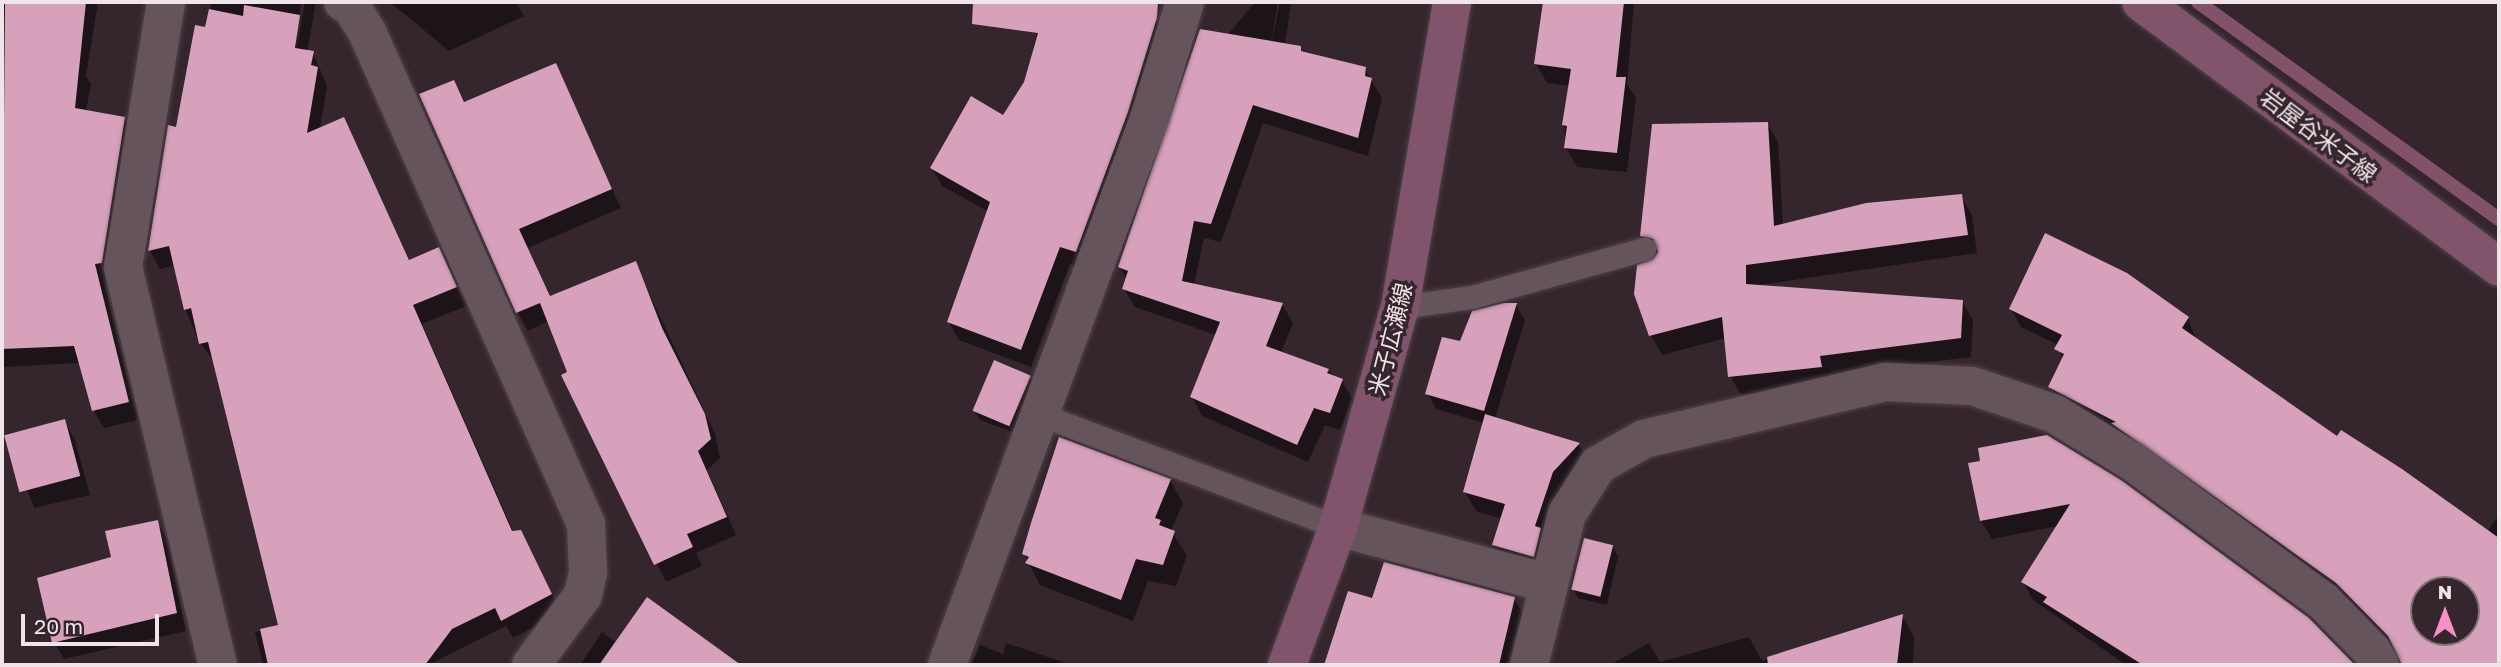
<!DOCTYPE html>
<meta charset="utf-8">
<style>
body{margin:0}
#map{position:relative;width:2501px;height:667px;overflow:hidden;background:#35262d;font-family:"Golos Text","Noto Sans JP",sans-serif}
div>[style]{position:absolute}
.shadow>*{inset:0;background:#0007}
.stream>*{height:14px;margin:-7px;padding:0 7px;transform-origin:7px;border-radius:7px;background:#82516a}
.building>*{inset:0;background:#d7a0bb;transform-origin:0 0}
.roads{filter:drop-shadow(0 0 2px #4f4249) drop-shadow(0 0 2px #4f4249)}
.lane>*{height:23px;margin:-11.5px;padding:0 11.5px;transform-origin:11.5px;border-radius:11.5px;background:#66545c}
.street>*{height:38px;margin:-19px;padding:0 19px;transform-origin:19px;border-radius:19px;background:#66545c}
.secondary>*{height:38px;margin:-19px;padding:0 19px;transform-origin:19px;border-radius:19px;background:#82546c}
span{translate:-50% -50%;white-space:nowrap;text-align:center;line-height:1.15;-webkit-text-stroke:7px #35262d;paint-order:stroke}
.street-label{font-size:23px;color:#efe4e9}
.frame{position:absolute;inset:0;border:4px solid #efe4e9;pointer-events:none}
.north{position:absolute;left:2410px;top:576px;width:70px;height:70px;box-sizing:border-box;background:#35262d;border:2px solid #7f7278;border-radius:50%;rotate:0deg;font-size:19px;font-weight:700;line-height:28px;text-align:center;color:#efe4e9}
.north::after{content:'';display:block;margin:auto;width:24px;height:32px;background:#fa8fc8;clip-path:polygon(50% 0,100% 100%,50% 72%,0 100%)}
.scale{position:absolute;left:21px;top:614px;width:138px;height:32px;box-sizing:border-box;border:4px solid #efe4e9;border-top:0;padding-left:9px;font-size:21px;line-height:24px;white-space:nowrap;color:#efe4e9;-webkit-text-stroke:5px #35262d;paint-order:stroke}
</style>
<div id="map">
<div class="shadow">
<div style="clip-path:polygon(2px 2px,98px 2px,86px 76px,91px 84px,86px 111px,124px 119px,134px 136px,111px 280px,104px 282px,138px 420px,104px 428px,94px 411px,80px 363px,2px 367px)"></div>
<div style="clip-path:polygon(212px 2px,301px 2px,295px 57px,305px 2px,316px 2px,307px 52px,313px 53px,327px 86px,320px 129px,343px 119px,410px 261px,438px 249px,448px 267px,466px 306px,422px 324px,514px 533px,531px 551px,561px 613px,513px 638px,506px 626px,428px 665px,263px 665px,255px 632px,280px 626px,214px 361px,200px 343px,185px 309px,175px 265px,160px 269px,150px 251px,170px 127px,178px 129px)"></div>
<div style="clip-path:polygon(390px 2px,516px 2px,524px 16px,449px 51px)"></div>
<div style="clip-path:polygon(1044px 2px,1086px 2px,1156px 19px,1167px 38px,1087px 270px,1070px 264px,1031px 367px,959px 340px,949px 322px,989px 212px,942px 186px,932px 168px,1003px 117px,1025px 83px)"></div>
<div style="clip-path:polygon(1255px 2px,1278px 2px,1270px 48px,1280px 2px,1291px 2px,1285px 45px,1365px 69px,1382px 98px,1368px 156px,1263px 123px,1221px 242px,1204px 238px,1194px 285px,1282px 304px,1293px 323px,1281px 353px,1328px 371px,1342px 381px,1352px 399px,1340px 430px,1325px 425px,1308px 462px,1202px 416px,1192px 397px,1216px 335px,1135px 307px,1124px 289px,1127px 280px,1120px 267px,1226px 37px)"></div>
<div style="clip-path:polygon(1545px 2px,1634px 2px,1627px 84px,1636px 98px,1627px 172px,1577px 167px,1566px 148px,1564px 124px,1570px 86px,1547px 83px,1536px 64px)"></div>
<div style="clip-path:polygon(555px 65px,621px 208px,528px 248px,551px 297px,635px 263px,715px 434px,720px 458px,707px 470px,736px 535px,696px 553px,702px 566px,666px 582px,564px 375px,569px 373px,549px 321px,528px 331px,518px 313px,421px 95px,454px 82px,466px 103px)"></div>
<div style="clip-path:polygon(1767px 123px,1778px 142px,1783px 225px,1961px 196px,1972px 215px,1977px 253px,1753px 286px,1962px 301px,1973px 320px,1971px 357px,1830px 374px,1832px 386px,1741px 395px,1730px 376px,1726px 338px,1662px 355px,1646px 327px,1658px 255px,1642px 235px)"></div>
<div style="clip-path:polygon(1516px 305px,1525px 320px,1495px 418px,1579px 445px,1589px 463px,1544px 575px,1505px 564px,1493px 545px,1502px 519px,1476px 511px,1465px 492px,1484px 423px,1436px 409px,1427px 393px,1461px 343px)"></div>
<div style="clip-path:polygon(evenodd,2011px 309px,2188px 318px,2196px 340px,2338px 438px,2487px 532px,2499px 515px,2499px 665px,2403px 665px,2396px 650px,2348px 601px,2060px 405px,2050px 387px,2063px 361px,2058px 345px,2021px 327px,2011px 309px,2424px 590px,2466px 590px,2466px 632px,2424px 632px,2424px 590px)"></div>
<div style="clip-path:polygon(1029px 377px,1035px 387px,1018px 434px,980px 420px,974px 410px)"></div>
<div style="clip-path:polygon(64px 421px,75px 440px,90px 495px,34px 508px,6px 434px)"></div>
<div style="clip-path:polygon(1980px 449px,2307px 619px,2350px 665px,2126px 665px,2033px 600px,2023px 582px,2058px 526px,1992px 539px,1981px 521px)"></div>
<div style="clip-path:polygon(1170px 480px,1183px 503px,1171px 531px,1187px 555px,1176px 586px,1148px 581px,1133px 621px,1040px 585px,1024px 554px)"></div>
<div style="clip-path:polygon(157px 522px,167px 539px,186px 631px,64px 659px,54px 642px,113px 559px)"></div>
<div style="clip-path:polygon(1612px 546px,1618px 556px,1607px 605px,1578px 598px,1573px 588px)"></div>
<div style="clip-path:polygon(1349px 593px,1373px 600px,1514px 599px,1526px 619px,1517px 665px,1326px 665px)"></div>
<div style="clip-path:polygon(1902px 616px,1914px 637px,1913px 665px,1610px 665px,1649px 643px,1660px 662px,1749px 637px,1762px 661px)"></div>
<div style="clip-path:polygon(602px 632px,617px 643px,715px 649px,725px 665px,580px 665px)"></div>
<div style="clip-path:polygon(1006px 643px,1072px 665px,971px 665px,980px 645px,1003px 654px)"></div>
</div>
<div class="stream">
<div style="left:2198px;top:2px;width:371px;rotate:35.8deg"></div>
</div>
<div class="building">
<div style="clip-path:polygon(5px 2px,86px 2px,75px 108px,125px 117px,102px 263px,95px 264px,129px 402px,92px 411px,74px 346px,2px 349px)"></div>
<div style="clip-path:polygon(973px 2px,1158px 2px,1157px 18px,1128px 112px,1076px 252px,1060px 247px,1021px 350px,947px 322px,990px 202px,930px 168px,971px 96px,1003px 115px,1024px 82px,1038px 33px,972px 24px)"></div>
<div style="clip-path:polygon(1543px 2px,1624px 2px,1616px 77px,1626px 77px,1617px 153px,1564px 148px,1567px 126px,1562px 125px,1571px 69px,1534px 64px)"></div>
<div style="clip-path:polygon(244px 5px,300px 15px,295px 48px,314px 51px,311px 65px,318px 67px,307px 133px,344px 117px,409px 260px,439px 247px,457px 287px,413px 305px,512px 531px,521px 530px,552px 594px,501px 621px,495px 608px,452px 629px,425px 665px,268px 665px,260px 629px,278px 625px,208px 342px,199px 344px,191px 308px,184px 310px,169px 246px,148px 251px,168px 125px,176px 127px,195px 25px,205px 27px,209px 9px,243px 16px)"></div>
<div style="clip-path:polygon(1200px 29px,1301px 46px,1301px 51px,1366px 67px,1365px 76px,1372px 78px,1358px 138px,1253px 105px,1211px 224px,1194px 221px,1182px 281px,1283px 303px,1266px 346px,1329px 369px,1327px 373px,1343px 379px,1330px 413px,1314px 408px,1297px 445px,1190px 397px,1220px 322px,1122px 289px,1128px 271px,1118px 267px)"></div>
<div style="clip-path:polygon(556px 63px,612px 189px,519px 229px,550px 296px,636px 261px,662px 328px,705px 414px,711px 439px,698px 451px,727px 517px,687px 534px,693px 547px,654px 565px,561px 375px,567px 372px,540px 303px,516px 313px,419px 94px,454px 80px,464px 102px)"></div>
<div style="clip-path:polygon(1768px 122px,1774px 226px,1866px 203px,1962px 194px,1968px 235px,1746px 265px,1746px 284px,1963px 300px,1961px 338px,1820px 356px,1822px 367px,1728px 377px,1722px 317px,1649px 336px,1634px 294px,1637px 265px,1653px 259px,1658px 252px,1653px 239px,1640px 236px,1652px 124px)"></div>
<div style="clip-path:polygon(evenodd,2045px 233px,2127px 273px,2189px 317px,2182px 328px,2337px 436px,2341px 430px,2402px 469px,2499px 538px,2499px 665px,2402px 665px,2388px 636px,2336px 583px,2111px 423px,2116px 422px,2048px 387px,2064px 354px,2054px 349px,2062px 335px,2009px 309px,2045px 233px,2424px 590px,2466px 590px,2466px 632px,2424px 632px,2424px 590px)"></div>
<div style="clip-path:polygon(1504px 303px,1517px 303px,1484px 411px,1425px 394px,1442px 337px,1460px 341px,1472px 311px)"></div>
<div style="left:994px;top:360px;width:40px;height:55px;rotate:23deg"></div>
<div style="clip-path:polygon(1485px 414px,1580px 443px,1553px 472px,1535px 526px,1541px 528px,1534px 557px,1492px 545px,1505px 504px,1463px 492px)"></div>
<div style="left:65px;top:419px;width:59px;height:63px;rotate:75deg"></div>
<div style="clip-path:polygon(2047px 435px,2121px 480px,2309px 618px,2355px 665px,2143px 665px,2043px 602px,2047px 597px,2021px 582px,2070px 504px,1980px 521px,1968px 463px,1980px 461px,1978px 448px)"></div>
<div style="clip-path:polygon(1059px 437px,1171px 479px,1155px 518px,1161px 520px,1159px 525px,1175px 531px,1163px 565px,1136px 559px,1121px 600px,1025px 563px,1029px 557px,1022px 554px,1031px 523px)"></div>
<div style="clip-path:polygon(158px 520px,177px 613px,52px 643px,37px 578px,111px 557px,105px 531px)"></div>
<div style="left:1584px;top:538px;width:30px;height:53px;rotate:14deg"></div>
<div style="clip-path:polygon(1384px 562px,1515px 597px,1499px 665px,1324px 665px,1348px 591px,1372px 598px)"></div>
<div style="clip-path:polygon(647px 597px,741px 665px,599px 665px)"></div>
<div style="clip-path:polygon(1903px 614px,1897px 665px,1768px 665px,1767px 657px)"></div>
</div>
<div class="roads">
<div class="lane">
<div style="left:1400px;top:307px;width:73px;rotate:-7.9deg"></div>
<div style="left:1472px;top:297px;width:179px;rotate:-15.6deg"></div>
<div style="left:1039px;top:414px;width:320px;rotate:20.7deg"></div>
</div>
<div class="street">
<div style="left:166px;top:2px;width:268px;rotate:99.2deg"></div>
<div style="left:123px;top:267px;width:409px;rotate:76.6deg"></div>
<div style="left:343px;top:2px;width:6px;rotate:9deg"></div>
<div style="left:349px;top:3px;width:36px;rotate:58deg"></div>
<div style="left:368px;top:34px;width:536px;rotate:66.02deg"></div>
<div style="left:586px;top:524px;width:49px;rotate:87.7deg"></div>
<div style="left:588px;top:573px;width:23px;rotate:103deg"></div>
<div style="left:583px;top:595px;width:87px;rotate:126.6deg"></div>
<div style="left:1338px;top:527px;width:216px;rotate:15deg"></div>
<div style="left:947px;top:665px;width:582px;rotate:-69.7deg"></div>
<div style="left:1149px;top:119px;width:122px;rotate:-72.9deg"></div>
<div style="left:1529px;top:665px;width:156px;rotate:-75.9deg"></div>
<div style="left:1567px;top:514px;width:58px;rotate:-57.7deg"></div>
<div style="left:1598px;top:465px;width:53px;rotate:-29.5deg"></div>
<div style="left:1644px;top:439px;width:249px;rotate:-13.3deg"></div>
<div style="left:1886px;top:382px;width:86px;rotate:2.7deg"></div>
<div style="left:1972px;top:386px;width:88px;rotate:18.6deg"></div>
<div style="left:2055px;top:414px;width:92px;rotate:31.6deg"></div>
<div style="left:2133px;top:462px;width:235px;rotate:36.2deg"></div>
<div style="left:2323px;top:601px;width:70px;rotate:45.6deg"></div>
<div style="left:2372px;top:651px;width:16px;rotate:60deg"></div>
</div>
<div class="secondary">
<div style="left:2141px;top:2px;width:445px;rotate:36.5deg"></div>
<div style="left:1287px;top:665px;width:147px;rotate:-69.7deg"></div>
<div style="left:1338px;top:527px;width:229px;rotate:-74.3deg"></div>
<div style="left:1400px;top:307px;width:309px;rotate:-80.3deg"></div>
</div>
</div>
<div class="street-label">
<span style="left:2319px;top:135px;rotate:37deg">岩屋谷米子線</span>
<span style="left:1390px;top:339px;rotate:-76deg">米子広瀬線</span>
</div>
<div class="frame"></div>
<div class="north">N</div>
<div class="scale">20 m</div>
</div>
